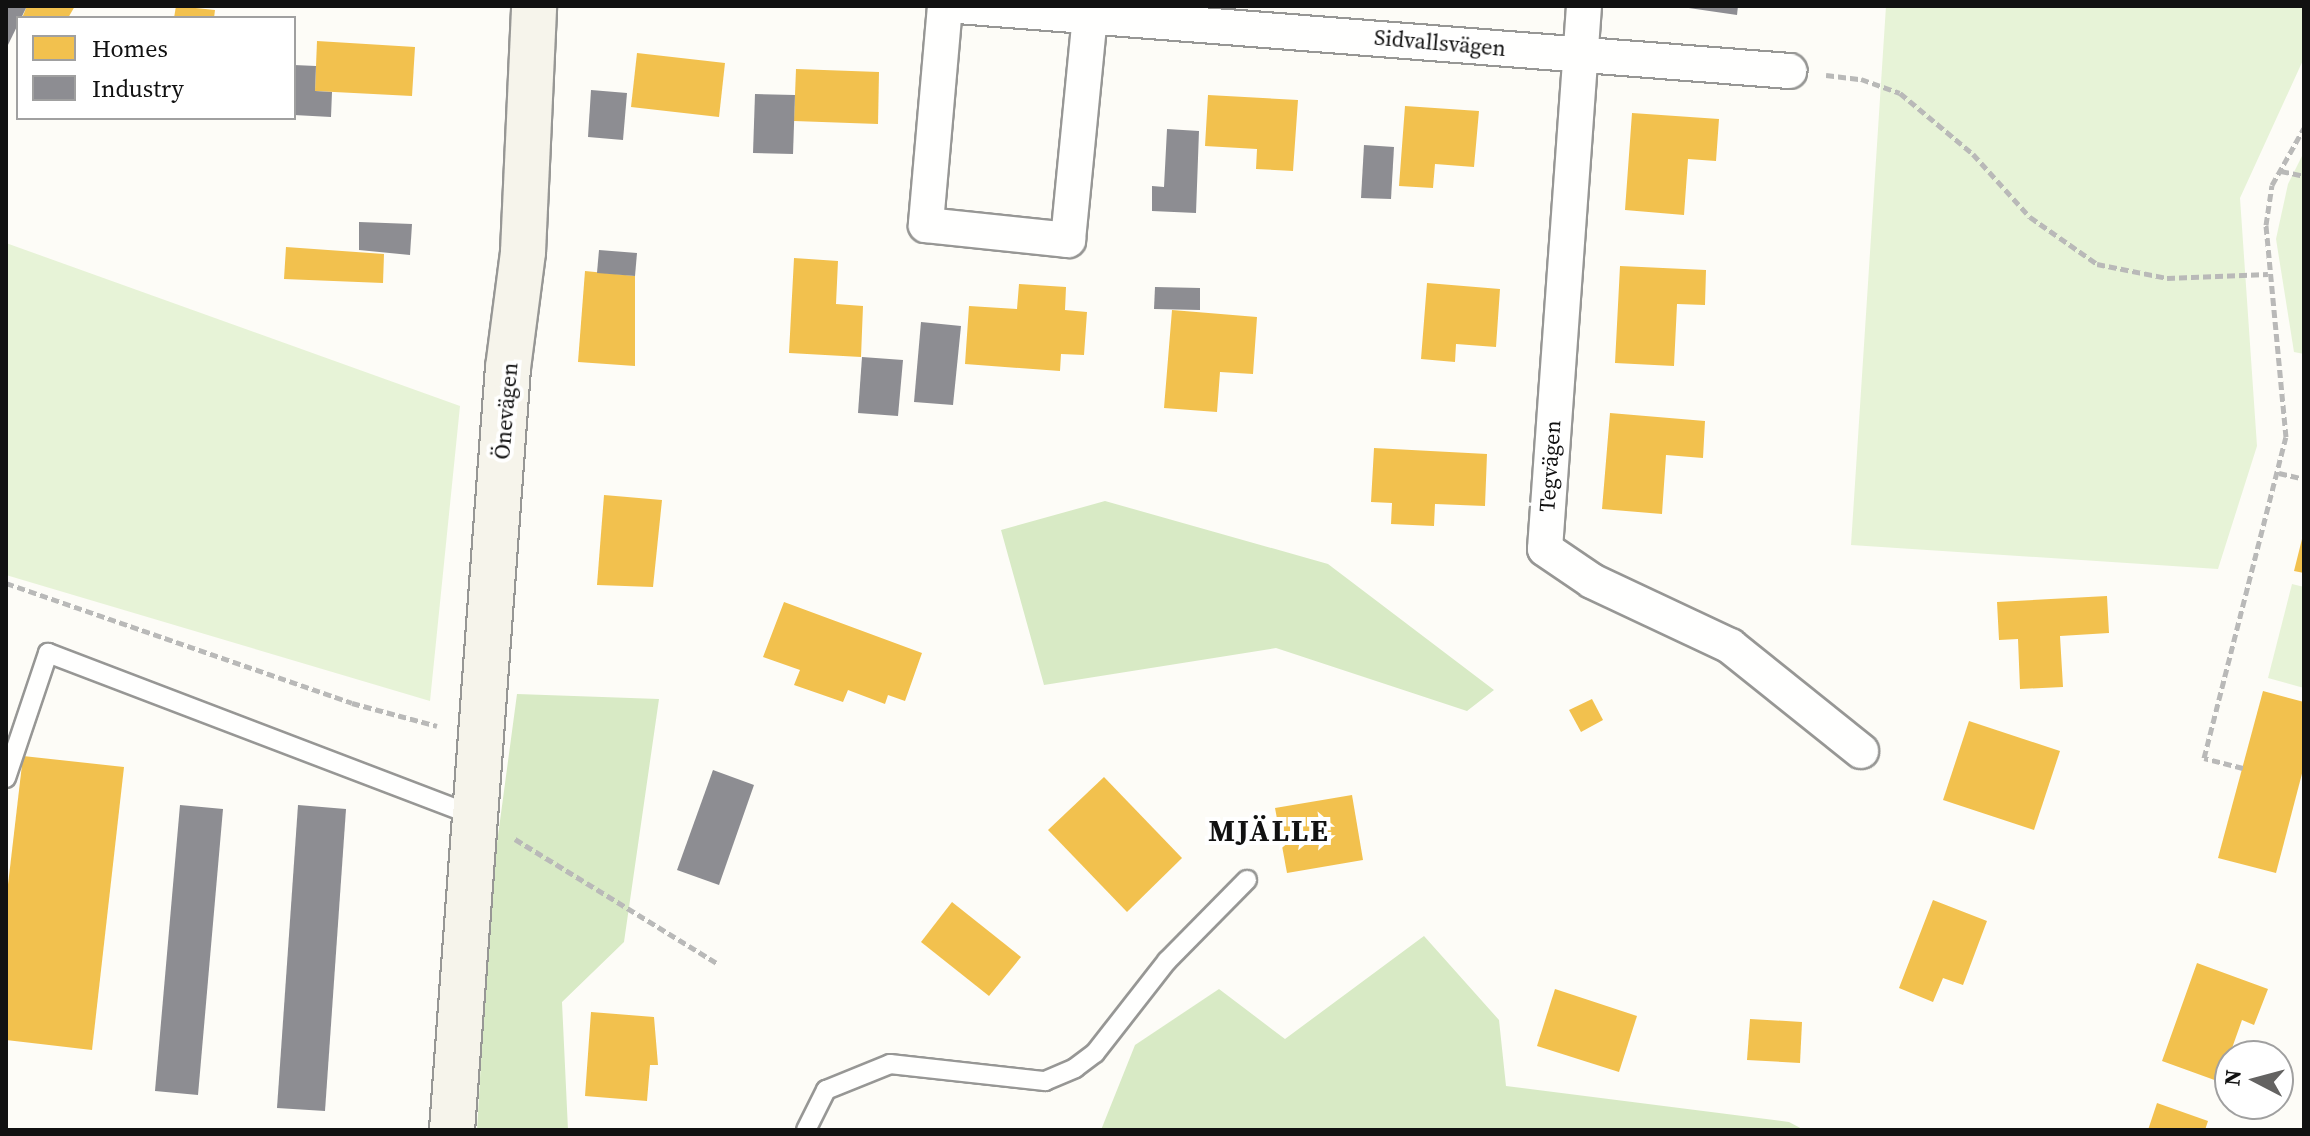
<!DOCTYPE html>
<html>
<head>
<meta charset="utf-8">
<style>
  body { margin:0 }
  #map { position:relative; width:2310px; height:1136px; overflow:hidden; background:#fdfcf7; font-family:"Source Serif 4",serif }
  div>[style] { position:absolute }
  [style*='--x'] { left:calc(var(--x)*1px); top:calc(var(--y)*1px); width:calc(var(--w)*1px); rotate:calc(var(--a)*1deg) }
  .green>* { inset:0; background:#e7f3d7 }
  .forest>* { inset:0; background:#d8eac5 }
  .homes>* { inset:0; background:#f2c14e }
  .industry>* { inset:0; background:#8d8d92 }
  .path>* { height:5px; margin-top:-2.5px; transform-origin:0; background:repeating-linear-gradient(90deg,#b9b9b8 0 8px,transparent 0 12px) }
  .roads { filter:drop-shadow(2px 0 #979795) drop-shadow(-2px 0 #979795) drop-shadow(0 2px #979795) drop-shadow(0 -2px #979795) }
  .lane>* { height:18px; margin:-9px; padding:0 9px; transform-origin:9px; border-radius:9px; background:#fffffe }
  .street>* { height:34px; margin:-17px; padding:0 17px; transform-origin:17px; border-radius:17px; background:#fffffe }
  .secondary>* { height:44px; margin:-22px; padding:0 22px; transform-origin:22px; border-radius:22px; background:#f6f4eb }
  span { translate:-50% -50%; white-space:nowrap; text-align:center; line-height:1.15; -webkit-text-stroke:8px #fff; paint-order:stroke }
  .street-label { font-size:22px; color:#111 }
  .district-label { font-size:30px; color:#111; font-weight:700; letter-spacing:2px }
  .frame { position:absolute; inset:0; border:8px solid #111; pointer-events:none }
  .legend { position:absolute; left:16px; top:16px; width:280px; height:104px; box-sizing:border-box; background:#fff; border:2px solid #a0a0a0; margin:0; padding:10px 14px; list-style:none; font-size:24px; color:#111 }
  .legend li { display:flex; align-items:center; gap:16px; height:40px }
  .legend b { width:40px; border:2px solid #a0a0a0 }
  .north { position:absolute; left:2214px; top:1040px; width:80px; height:80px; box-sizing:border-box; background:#fff; border:2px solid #a0a0a0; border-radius:50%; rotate:276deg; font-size:22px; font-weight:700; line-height:32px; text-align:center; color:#111 }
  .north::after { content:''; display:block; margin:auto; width:28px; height:36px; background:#646362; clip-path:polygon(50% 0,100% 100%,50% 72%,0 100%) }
</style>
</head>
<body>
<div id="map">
  <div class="green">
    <i style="clip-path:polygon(1886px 6px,2304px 6px,2304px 58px,2240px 198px,2257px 446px,2218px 569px,1851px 545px)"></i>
    <i style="clip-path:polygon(2304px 152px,2304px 354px,2294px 352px,2276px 239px,2288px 184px)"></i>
    <i style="clip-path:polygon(6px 243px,460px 406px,430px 701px,6px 575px)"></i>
    <i style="clip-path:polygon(2292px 584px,2304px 587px,2304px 688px,2268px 678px)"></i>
  </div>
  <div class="forest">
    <i style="clip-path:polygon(1105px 501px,1328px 564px,1494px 690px,1467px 711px,1276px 648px,1044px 685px,1001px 530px)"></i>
    <i style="clip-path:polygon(517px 694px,659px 699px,624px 942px,562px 1002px,568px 1130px,477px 1130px,491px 888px)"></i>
    <i style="clip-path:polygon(1424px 936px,1499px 1020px,1506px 1086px,1789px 1122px,1804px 1130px,1101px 1130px,1135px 1045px,1219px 989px,1285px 1039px)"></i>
  </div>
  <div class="homes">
    <i style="clip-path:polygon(27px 6px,75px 6px,68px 18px,22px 18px)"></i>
    <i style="clip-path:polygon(176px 6px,215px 10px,214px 18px,174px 18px)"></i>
    <i style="clip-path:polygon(317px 41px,415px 47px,412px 96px,315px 91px)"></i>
    <i style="clip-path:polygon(637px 53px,725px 63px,719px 117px,631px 107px)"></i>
    <i style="clip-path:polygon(796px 69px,879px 72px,878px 124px,794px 121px)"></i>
    <i style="clip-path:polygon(1208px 95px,1298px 100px,1293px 171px,1256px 169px,1257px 149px,1205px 146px)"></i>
    <i style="clip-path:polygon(1405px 106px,1479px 111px,1474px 167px,1435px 164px,1433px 188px,1399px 186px)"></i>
    <i style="clip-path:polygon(1632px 113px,1719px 119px,1716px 161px,1688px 159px,1684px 215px,1625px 210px)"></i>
    <i style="clip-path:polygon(286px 247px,384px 254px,383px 283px,284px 279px)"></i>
    <i style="clip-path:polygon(794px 258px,838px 261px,836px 304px,863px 306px,861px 357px,789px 353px)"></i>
    <i style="clip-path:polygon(1620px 266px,1706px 270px,1705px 305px,1677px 304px,1674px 366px,1615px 363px)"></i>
    <i style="clip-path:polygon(585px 271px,635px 276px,635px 366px,578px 362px)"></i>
    <i style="clip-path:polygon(1427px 283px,1500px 289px,1496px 347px,1456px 344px,1455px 362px,1421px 359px)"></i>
    <i style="clip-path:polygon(1019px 284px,1066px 287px,1065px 310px,1087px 312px,1084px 355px,1061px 354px,1060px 371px,965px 364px,969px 306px,1017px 309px)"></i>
    <i style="clip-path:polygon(1172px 310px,1257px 317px,1253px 374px,1220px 372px,1217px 412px,1164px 408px)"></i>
    <i style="clip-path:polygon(1610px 413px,1705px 421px,1703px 458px,1666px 455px,1662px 514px,1602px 509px)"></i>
    <i style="clip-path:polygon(1374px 448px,1487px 454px,1485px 506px,1435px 504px,1434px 526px,1391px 524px,1392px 503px,1371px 502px)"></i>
    <i style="clip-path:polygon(604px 495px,662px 500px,653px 587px,597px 585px)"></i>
    <i style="clip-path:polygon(2303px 535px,2304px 535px,2304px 573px,2294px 571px)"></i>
    <i style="clip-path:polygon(2107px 596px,2109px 633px,2060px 636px,2063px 687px,2020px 689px,2018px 639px,1999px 640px,1997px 602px)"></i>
    <i style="clip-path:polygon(784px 602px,922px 653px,905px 701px,888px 695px,885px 704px,848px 690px,843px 702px,794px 685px,800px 670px,763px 657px)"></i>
    <i style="clip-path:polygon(2263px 691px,2304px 702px,2304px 766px,2276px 873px,2218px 858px)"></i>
    <i style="clip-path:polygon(1592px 699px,1603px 720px,1581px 732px,1569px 710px)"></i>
    <i style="clip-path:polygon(1969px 721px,2060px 751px,2034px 830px,1943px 800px)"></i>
    <i style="clip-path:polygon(23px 756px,124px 767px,92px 1050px,6px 1040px,6px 902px)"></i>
    <i style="clip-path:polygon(1104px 777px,1182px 858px,1127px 912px,1048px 830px)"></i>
    <i style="clip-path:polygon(1352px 795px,1363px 860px,1287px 873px,1275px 808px)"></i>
    <i style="clip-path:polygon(1933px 900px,1987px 921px,1963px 985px,1943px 978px,1933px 1002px,1899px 988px)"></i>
    <i style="clip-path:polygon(952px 902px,1021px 957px,989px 996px,921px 942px)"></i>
    <i style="clip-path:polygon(2197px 963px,2268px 989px,2254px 1025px,2242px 1020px,2220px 1082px,2162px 1061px)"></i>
    <i style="clip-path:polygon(1555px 989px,1637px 1016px,1619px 1072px,1537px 1046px)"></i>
    <i style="clip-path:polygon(591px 1012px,654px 1017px,658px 1065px,650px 1065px,647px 1101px,585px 1096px)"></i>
    <i style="clip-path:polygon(1750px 1019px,1802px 1022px,1800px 1063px,1747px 1060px)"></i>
    <i style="clip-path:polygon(2157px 1103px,2208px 1121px,2205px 1130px,2148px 1130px)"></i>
  </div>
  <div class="industry">
    <i style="clip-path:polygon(6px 6px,27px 6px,6px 49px)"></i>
    <i style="clip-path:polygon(1675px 6px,1738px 6px,1737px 15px)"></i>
    <i style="clip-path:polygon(294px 65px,316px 66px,315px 91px,332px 92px,331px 117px,294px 115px)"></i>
    <i style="clip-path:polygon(591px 90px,627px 93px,623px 140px,588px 137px)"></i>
    <i style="clip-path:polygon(755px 94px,795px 95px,793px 154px,753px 153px)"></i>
    <i style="clip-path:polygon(1167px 129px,1199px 131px,1196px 213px,1152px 211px,1152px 186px,1164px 187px)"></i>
    <i style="clip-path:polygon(1364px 145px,1394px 147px,1391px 199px,1361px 198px)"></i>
    <i style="clip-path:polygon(359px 222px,412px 224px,410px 255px,359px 250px)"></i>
    <i style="clip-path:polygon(599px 250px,637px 253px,635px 276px,597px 273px)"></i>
    <i style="clip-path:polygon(1155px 287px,1200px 288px,1200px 310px,1154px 309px)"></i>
    <i style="clip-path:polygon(921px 322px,961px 326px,953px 405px,914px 402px)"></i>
    <i style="clip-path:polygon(862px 357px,903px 360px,898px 416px,858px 413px)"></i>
    <i style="clip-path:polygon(713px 770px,754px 785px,719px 885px,677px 870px)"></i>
    <i style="clip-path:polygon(180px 805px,223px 809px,198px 1095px,155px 1091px)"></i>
    <i style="clip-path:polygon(298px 805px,346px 809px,325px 1111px,277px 1108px)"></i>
  </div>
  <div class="path">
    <i style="--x:1826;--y:75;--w:35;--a:7"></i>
    <i style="--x:1861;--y:79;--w:41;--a:19.7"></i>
    <i style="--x:1900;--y:93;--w:95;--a:39.9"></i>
    <i style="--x:1973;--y:154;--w:85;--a:47.9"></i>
    <i style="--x:2030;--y:217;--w:82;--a:35"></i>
    <i style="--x:2097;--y:264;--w:71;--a:11.3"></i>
    <i style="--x:2167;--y:278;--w:101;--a:-2.3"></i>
    <i style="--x:2281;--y:171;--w:24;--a:12"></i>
    <i style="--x:2279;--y:473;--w:26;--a:13"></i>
    <i style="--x:6;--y:583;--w:366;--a:19.1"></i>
    <i style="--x:352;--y:703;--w:88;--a:15.1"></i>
    <i style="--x:2243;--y:768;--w:40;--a:-165.6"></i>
    <i style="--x:2204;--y:758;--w:331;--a:-75.7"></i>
    <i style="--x:2286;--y:437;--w:213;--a:-95.4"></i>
    <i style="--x:2266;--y:225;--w:40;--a:-81.5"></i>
    <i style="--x:2272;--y:185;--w:65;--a:-60.7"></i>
    <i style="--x:515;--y:839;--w:238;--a:31.6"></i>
  </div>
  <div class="roads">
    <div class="lane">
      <i style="--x:6;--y:778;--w:132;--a:-71.4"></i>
      <i style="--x:48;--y:653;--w:456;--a:20.9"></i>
      <i style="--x:806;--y:1130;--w:45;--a:-63.4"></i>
      <i style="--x:826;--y:1090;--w:69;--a:-22.1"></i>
      <i style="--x:890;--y:1064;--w:156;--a:6.3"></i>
      <i style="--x:1045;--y:1081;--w:33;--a:-23"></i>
      <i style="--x:1075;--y:1068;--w:25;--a:-37"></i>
      <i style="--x:1095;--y:1053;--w:117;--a:-52"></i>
      <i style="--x:1167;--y:961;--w:114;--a:-45.4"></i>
    </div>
    <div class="street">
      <i style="--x:945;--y:6;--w:220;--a:95"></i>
      <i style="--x:926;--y:225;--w:143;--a:6"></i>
      <i style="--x:1068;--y:240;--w:225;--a:-84.4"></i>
      <i style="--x:958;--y:6;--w:834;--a:4.47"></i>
      <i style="--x:1584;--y:6;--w:544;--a:94.11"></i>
      <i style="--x:1545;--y:549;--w:57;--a:34.2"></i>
      <i style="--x:1592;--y:581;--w:153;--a:25.2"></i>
      <i style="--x:1730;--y:646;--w:168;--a:38.7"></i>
    </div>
    <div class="secondary">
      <i style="--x:452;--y:1130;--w:764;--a:-85.8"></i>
      <i style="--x:508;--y:368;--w:117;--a:-82.6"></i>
      <i style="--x:523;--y:252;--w:246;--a:-87.4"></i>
    </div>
  </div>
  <div class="street-label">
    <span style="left:1440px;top:43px;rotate:5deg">Sidvallsvägen</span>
    <span style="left:506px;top:411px;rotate:-85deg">Önevägen</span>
    <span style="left:1550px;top:466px;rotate:-86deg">Tegvägen</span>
  </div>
  <div class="district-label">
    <span style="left:1269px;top:831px">MJÄLLE</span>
  </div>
  <div class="frame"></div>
  <ul class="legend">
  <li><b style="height:22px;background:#f2c14e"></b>Homes</li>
  <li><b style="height:22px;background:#8d8d92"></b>Industry</li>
  </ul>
  <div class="north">N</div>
</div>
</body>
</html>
